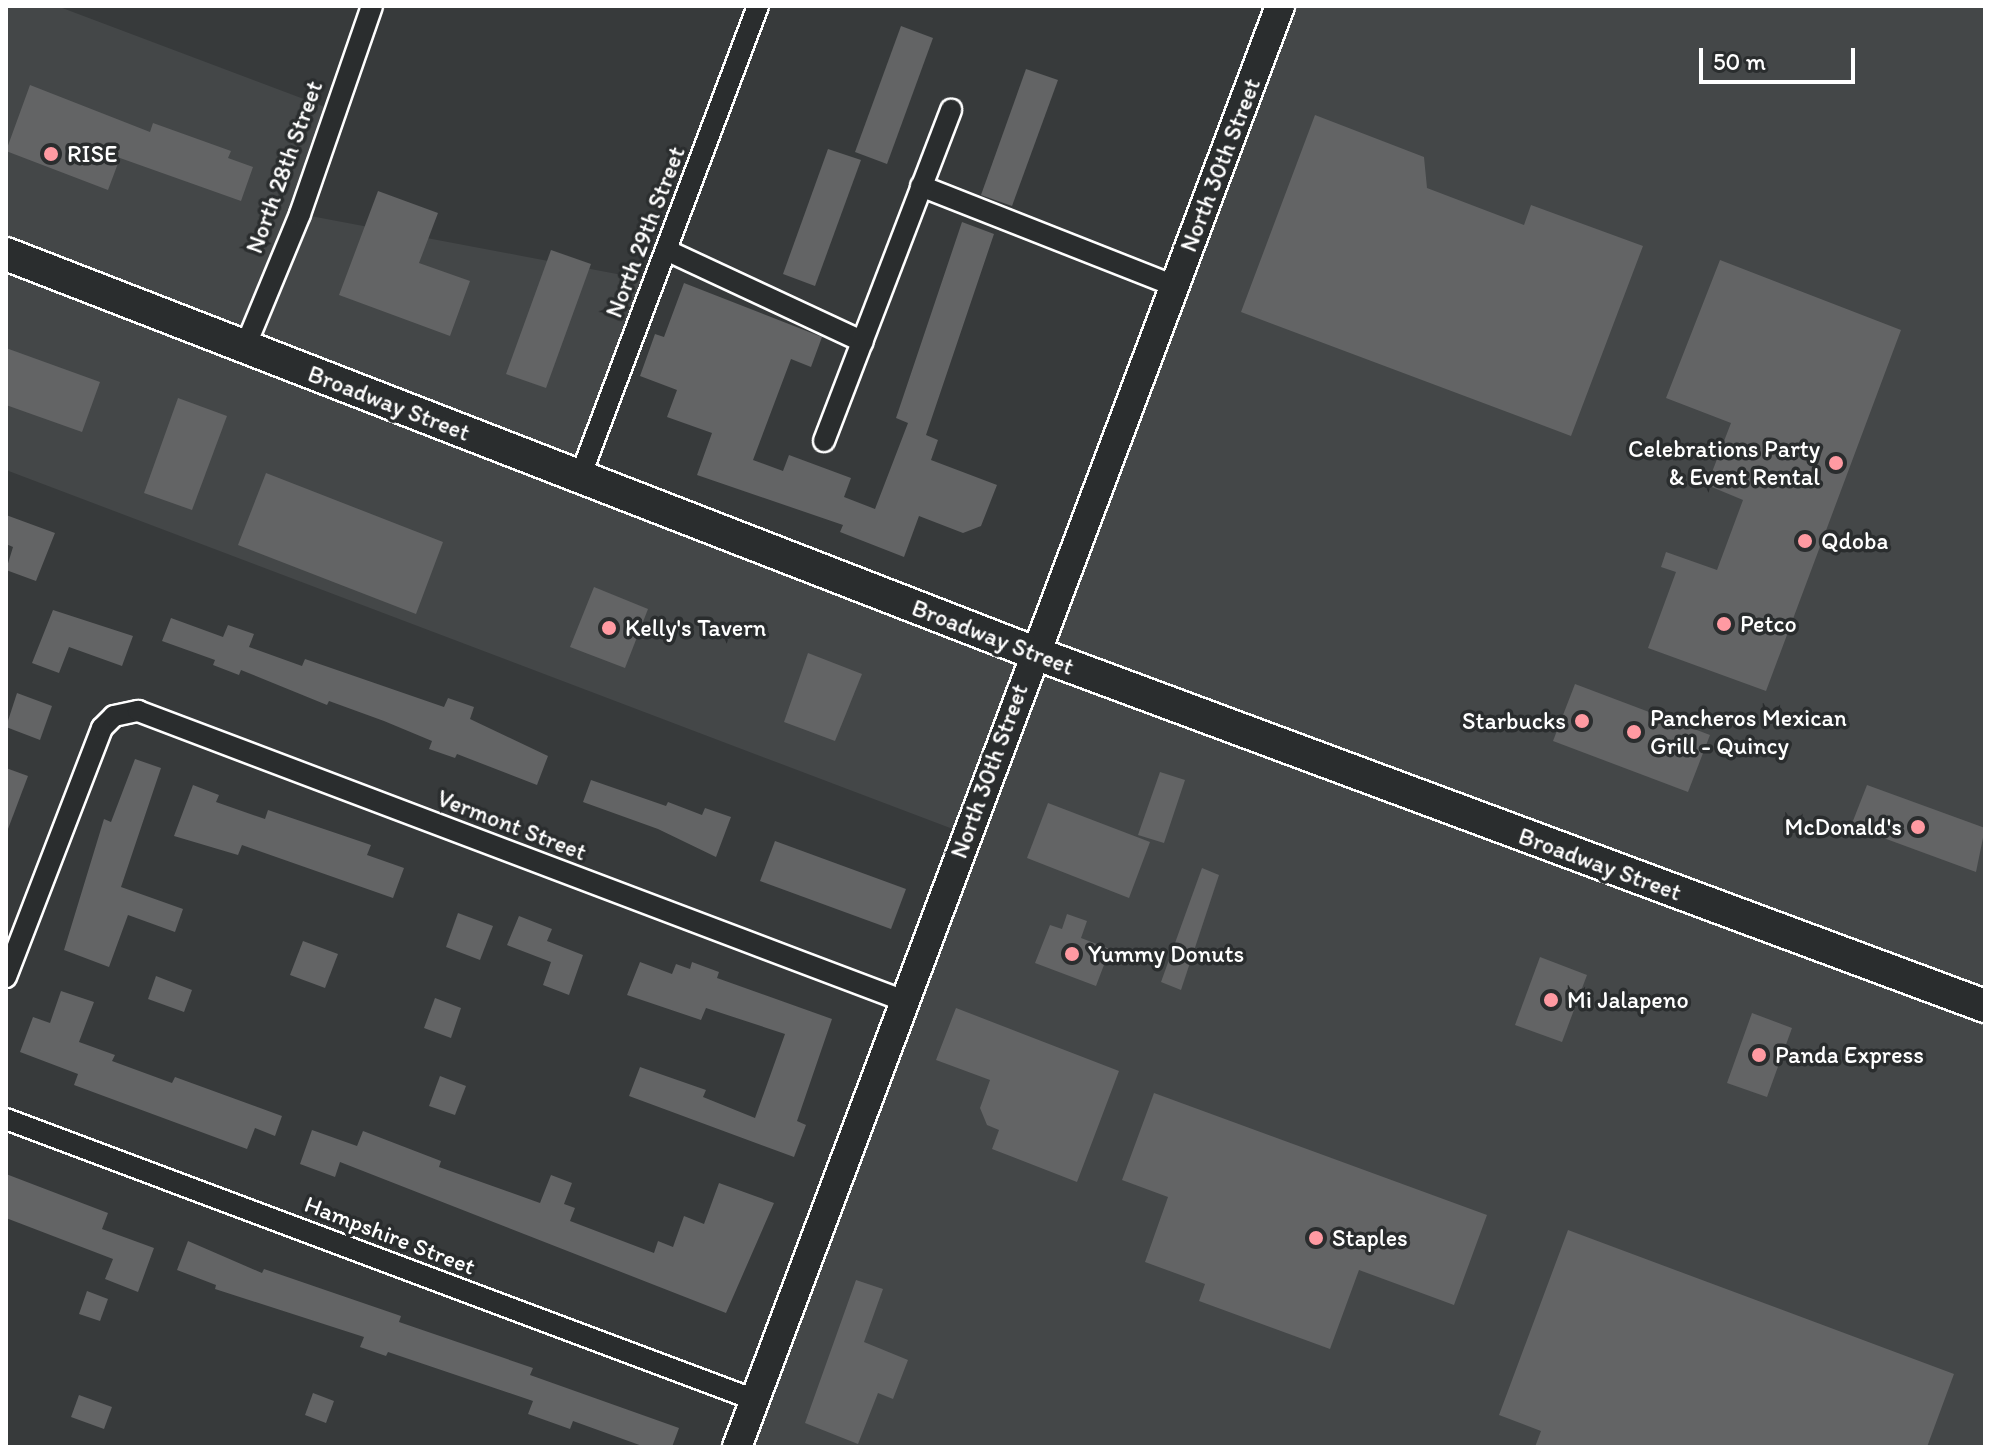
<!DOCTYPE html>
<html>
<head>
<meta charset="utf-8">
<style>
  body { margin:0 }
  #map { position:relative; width:1991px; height:1453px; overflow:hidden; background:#373a3b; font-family:Itim,sans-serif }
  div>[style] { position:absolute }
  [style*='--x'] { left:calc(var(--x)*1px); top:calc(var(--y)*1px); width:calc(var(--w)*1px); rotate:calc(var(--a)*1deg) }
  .built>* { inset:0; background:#444748 }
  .building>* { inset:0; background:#636465 }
  .roads { filter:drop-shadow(2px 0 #fff) drop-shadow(-2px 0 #fff) drop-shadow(0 2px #fff) drop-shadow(0 -2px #fff) }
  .street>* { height:20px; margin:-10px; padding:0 10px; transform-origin:10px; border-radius:10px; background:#2a2d2e }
  .secondary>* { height:28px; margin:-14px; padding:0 14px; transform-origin:14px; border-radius:14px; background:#2a2d2e }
  .primary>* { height:32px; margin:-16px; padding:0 16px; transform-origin:16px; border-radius:16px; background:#2a2d2e }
  .dots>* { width:22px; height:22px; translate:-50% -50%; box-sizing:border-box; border:4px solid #2a2d2e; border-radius:50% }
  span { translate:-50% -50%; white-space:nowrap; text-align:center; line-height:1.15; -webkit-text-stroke:7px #2a2d2e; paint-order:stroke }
  .poi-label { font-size:24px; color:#fff }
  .left { translate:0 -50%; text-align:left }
  .right { translate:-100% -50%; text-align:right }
  .street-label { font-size:24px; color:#fff }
  .frame { position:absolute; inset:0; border:8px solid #fff; pointer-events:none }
  .scale { position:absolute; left:1699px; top:48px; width:156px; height:36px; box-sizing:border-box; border:4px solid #fff; border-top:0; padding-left:10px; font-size:24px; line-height:28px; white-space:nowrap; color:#fff; -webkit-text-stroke:6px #2a2d2e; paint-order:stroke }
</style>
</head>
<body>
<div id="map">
  <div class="built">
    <i style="clip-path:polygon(6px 6px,57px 6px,333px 110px,300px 214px,654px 281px,580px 477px,1032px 652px,1280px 6px,1985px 6px,1985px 1447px,737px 1447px,966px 834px,6px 470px)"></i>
  </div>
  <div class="building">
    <i style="clip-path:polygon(901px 26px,933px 38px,887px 164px,855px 152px)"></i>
    <i style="clip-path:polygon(1026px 69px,1058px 80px,1012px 206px,981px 195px)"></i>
    <i style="clip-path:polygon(30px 85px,150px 132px,153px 123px,231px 151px,228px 158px,253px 167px,241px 201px,120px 158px,108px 190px,6px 151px)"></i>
    <i style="clip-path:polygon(1315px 115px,1424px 157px,1427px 188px,1524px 225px,1531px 205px,1643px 246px,1571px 436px,1241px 312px)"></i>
    <i style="clip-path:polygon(828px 149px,861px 160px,815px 286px,783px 274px)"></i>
    <i style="clip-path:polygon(378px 191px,438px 213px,419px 263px,470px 281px,450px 336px,339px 295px)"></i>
    <i style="clip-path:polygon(962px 222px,994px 234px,926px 435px,938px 440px,931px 460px,997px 485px,981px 526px,963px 533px,919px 516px,904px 557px,840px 532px,843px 525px,697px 475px,712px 433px,667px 417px,677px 390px,640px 376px,655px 334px,664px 337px,684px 283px,822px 337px,811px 367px,791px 359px,753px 460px,783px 471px,789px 455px,851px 478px,844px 497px,875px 509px,908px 423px,896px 418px)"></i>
    <i style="clip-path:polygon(551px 250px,591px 264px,546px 388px,506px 374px)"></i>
    <i style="clip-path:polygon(1720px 260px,1901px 330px,1766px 691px,1648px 648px,1676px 572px,1661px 567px,1666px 552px,1717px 570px,1743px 500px,1707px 485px,1731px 423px,1666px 398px)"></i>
    <i style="clip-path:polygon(6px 348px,100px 382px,82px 432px,6px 405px)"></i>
    <i style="clip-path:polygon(178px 398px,227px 416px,192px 510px,144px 493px)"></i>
    <i style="clip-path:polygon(266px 473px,443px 542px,416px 614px,238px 545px)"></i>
    <i style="clip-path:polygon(6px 515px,55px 533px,36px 581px,6px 570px,13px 547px,6px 544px)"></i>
    <i style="clip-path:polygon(594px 587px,648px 609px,625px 668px,570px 647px)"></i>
    <i style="clip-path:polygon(53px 610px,133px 636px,122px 666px,69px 647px,59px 673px,32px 663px)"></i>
    <i style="clip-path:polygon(171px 618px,223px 637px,228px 625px,254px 634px,249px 647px,302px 666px,305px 659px,444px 707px,448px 698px,474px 707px,470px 719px,548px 756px,537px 785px,457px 754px,455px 758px,429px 749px,432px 741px,384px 721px,329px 701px,327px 705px,241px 670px,239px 675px,213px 665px,215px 660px,162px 641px)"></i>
    <i style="clip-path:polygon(808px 653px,862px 674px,835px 741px,784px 722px)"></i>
    <i style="clip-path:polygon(1575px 684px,1710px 735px,1688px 792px,1553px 741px)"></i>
    <i style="clip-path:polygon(17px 693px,52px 706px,40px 740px,6px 727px)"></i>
    <i style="clip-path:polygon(135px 759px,161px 768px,121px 887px,183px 909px,175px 932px,128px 915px,109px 967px,64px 950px,104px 819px,111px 822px)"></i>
    <i style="clip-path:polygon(6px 768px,28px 776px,8px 829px,6px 829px)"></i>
    <i style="clip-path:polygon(1160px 772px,1185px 780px,1164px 843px,1138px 835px)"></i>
    <i style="clip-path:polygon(591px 780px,666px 806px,668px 802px,702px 815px,705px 808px,731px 817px,716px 857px,658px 829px,583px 802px)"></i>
    <i style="clip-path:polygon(193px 785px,219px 795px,216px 802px,265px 819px,268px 810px,371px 845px,367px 855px,404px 868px,393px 898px,242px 845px,238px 855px,174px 836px)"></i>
    <i style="clip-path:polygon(1867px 785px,1985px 828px,1976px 872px,1851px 826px)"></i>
    <i style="clip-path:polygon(1048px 803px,1150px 842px,1129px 898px,1027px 858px)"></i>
    <i style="clip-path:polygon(775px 841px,906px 889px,891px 929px,760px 881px)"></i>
    <i style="clip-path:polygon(1202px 868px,1219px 875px,1181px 990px,1161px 982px)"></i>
    <i style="clip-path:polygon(458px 913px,493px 926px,480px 960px,446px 947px)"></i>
    <i style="clip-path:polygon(1067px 914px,1087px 921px,1081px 938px,1110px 949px,1096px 986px,1035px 963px,1050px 925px,1062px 929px)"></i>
    <i style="clip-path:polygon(519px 916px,552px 929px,547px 941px,583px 955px,569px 995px,543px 985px,551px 962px,507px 945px)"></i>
    <i style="clip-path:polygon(303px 941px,338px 954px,325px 988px,290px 975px)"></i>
    <i style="clip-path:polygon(1540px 957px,1587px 975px,1562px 1042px,1515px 1025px)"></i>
    <i style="clip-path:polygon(640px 962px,672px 974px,676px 964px,690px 969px,692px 962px,719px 972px,717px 978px,832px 1019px,797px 1121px,806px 1125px,794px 1157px,629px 1096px,640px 1067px,706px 1090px,703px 1097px,755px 1118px,785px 1034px,706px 1008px,701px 1020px,627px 995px)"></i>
    <i style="clip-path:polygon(156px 976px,192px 990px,184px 1012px,148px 999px)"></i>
    <i style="clip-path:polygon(61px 991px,94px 1002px,79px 1042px,115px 1055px,112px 1061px,172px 1083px,175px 1077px,282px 1116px,275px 1136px,255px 1128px,247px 1149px,74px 1085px,78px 1074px,20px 1052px,33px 1017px,50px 1023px)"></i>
    <i style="clip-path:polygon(435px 998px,461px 1008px,451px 1038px,424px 1028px)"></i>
    <i style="clip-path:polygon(956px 1008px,1119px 1071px,1077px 1182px,992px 1149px,999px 1130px,987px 1125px,980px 1108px,990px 1080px,936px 1060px)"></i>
    <i style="clip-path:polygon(1752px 1013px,1792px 1028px,1767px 1097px,1727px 1083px)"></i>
    <i style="clip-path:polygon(440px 1076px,466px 1086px,455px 1115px,429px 1106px)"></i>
    <i style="clip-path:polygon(1154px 1093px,1487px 1215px,1454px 1305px,1359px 1270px,1330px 1349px,1199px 1301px,1205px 1284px,1145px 1262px,1168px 1197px,1122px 1180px)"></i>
    <i style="clip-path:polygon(312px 1130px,357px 1146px,363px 1131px,441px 1161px,439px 1167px,540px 1203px,551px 1175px,572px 1183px,564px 1204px,575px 1208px,570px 1221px,654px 1253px,658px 1241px,673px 1247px,684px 1216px,704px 1224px,719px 1183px,774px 1203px,726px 1313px,340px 1162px,335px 1177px,300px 1164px)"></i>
    <i style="clip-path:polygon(6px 1174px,108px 1213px,102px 1229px,154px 1248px,138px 1292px,105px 1279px,113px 1259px,6px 1218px)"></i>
    <i style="clip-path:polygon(1568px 1230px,1954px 1374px,1927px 1447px,1535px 1447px,1541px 1431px,1499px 1415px)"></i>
    <i style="clip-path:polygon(188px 1241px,262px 1273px,264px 1269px,401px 1316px,399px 1322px,533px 1368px,530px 1375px,679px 1428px,672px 1447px,645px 1447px,573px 1421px,570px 1429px,528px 1414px,533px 1401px,388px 1352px,386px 1356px,360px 1347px,364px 1337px,215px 1289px,216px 1285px,177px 1270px)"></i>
    <i style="clip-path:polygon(856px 1280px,883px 1289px,864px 1342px,908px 1360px,893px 1399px,878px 1393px,858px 1444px,805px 1423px)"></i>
    <i style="clip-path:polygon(87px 1291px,108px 1299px,100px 1321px,79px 1314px)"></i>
    <i style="clip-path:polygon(313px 1393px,334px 1401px,326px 1423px,305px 1415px)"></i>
    <i style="clip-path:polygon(79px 1395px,112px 1407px,104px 1429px,71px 1417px)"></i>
  </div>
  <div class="roads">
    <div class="street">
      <i style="--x:921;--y:186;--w:273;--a:21.5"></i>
      <i style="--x:666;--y:250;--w:217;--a:25"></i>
      <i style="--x:245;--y:347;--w:144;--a:-67.5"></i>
      <i style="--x:300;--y:214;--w:220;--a:-70.9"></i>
      <i style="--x:824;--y:441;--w:355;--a:-69"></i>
      <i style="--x:580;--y:477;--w:504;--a:-69.3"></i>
      <i style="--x:6;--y:977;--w:267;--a:-68.9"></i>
      <i style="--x:102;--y:728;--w:17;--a:-45"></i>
      <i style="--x:114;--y:716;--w:25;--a:-12"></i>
      <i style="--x:138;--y:711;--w:822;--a:20.73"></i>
      <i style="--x:6;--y:1119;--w:800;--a:20.56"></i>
    </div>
    <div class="secondary">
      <i style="--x:737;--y:1447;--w:1540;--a:-69.35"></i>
    </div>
    <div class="primary">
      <i style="--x:6;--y:254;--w:1100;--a:21.2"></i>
      <i style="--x:1032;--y:652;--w:1017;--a:20.38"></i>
    </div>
  </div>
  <div class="dots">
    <i style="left:51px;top:154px;background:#ff9aa2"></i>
    <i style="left:1836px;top:463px;background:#ff9aa2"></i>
    <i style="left:1805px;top:541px;background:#ff9aa2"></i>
    <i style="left:1724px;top:624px;background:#ff9aa2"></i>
    <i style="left:609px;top:628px;background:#ff9aa2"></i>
    <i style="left:1582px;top:721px;background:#ff9aa2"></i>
    <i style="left:1634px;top:732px;background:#ff9aa2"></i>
    <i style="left:1918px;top:827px;background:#ff9aa2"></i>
    <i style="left:1072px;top:954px;background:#ff9aa2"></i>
    <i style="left:1551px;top:1000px;background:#ff9aa2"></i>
    <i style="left:1759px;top:1055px;background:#ff9aa2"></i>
    <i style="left:1316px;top:1238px;background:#ff9aa2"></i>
  </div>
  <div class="poi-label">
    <span class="left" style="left:67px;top:154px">RISE</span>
    <span class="right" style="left:1820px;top:463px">Celebrations Party<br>&amp; Event Rental</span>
    <span class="left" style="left:1821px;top:541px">Qdoba</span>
    <span class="left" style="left:1740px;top:624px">Petco</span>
    <span class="left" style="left:625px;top:628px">Kelly's Tavern</span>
    <span class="left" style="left:1650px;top:732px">Pancheros Mexican<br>Grill - Quincy</span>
    <span class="right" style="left:1566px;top:721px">Starbucks</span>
    <span class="right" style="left:1902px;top:827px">McDonald's</span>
    <span class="left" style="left:1088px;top:954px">Yummy Donuts</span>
    <span class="left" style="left:1567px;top:1000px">Mi Jalapeno</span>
    <span class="left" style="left:1775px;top:1055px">Panda Express</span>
    <span class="left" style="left:1332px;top:1238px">Staples</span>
  </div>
  <div class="street-label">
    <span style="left:1220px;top:165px;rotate:-69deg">North 30th Street</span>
    <span style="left:284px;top:167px;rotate:-70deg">North 28th Street</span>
    <span style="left:645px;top:232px;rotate:-69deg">North 29th Street</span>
    <span style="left:389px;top:403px;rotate:21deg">Broadway Street</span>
    <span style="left:993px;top:637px;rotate:21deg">Broadway Street</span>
    <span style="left:989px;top:771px;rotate:-70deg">North 30th Street</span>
    <span style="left:512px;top:825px;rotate:21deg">Vermont Street</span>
    <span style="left:1600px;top:864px;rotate:20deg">Broadway Street</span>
    <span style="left:390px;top:1235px;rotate:21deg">Hampshire Street</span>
  </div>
  <div class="frame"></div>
  <div class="scale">50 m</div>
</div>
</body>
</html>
